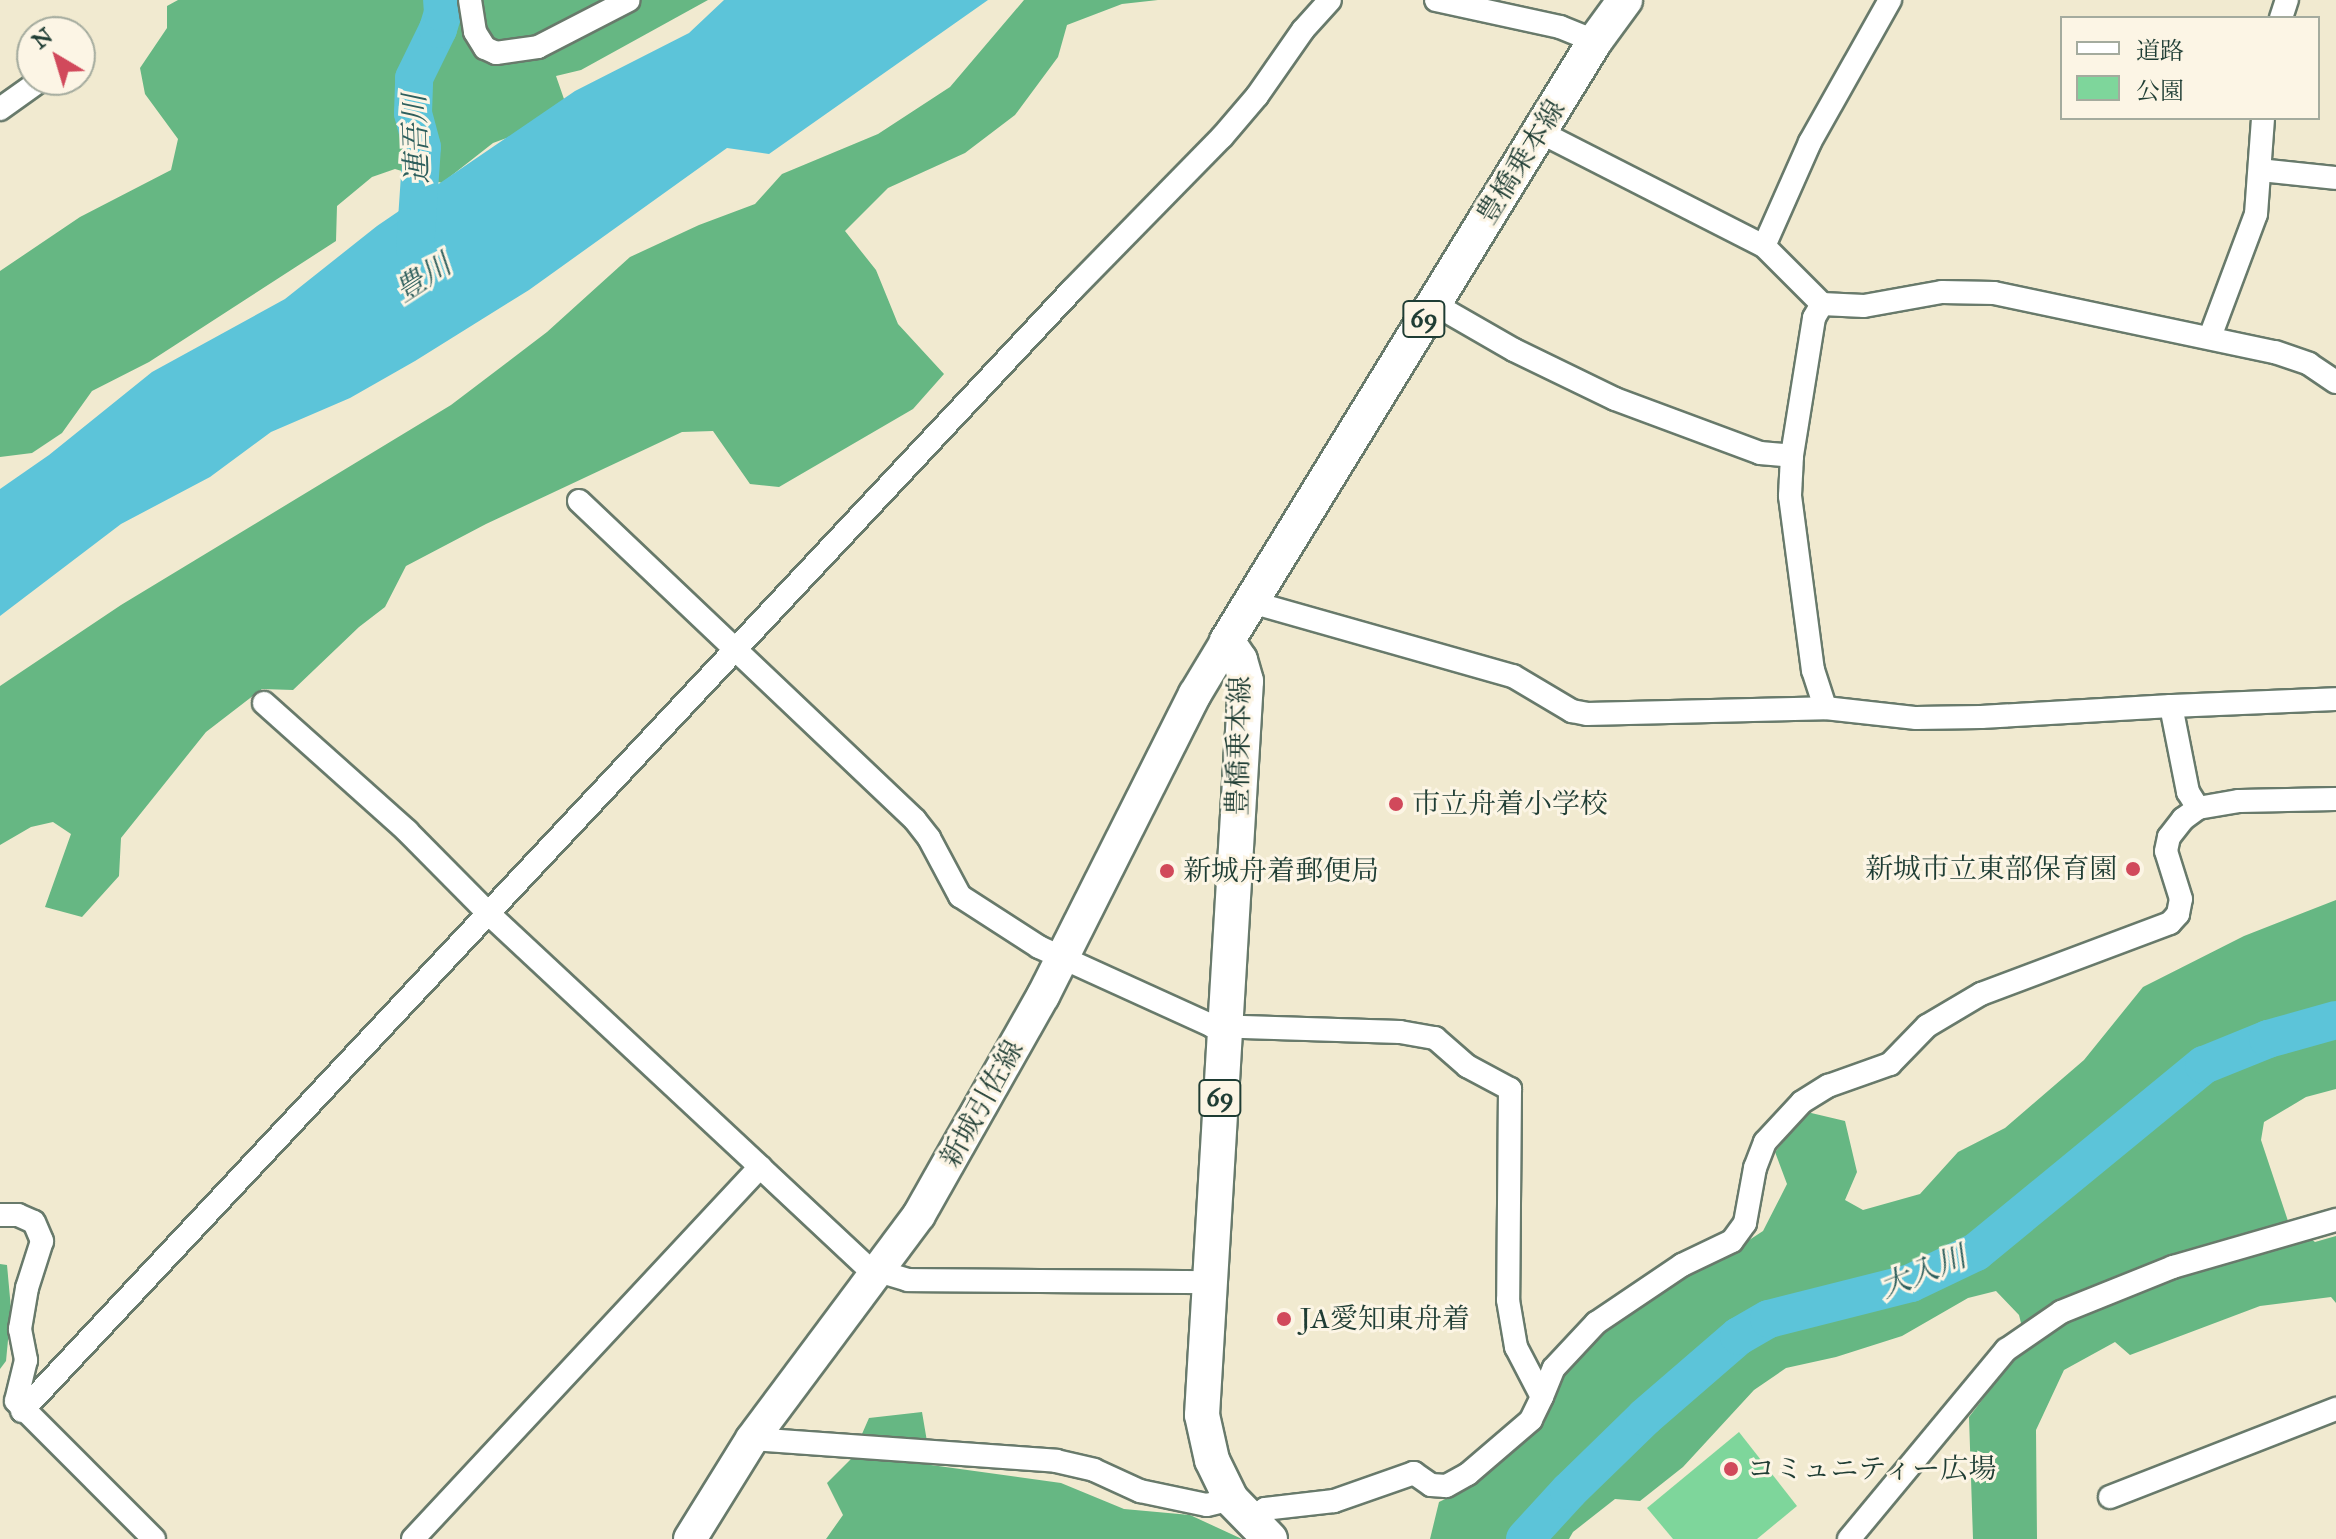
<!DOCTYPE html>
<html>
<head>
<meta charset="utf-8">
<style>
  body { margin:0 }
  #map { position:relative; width:2336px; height:1539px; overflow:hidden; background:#f1ead0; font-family:"IM FELL Great Primer","Noto Serif JP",serif }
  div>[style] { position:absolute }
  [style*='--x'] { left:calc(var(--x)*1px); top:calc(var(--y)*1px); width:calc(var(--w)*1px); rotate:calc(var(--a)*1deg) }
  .green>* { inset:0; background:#7ed69b }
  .forest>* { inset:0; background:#66b783 }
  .water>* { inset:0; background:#5cc4d9 }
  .river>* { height:38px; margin:-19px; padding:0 19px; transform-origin:19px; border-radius:19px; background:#5cc4d9 }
  .roads { filter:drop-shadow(2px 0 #687a6b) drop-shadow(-2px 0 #687a6b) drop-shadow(0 2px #687a6b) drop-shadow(0 -2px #687a6b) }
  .minor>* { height:22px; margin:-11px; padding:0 11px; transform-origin:11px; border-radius:11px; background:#fff }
  .secondary>* { height:32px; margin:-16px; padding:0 16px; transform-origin:16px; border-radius:16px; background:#fff }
  .primary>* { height:34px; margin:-17px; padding:0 17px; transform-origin:17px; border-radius:17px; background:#fff }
  .dots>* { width:22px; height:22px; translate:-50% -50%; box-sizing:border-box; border:4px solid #fcf5e5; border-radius:50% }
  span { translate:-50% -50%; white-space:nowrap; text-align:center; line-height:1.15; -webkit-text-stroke:6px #fcf5e5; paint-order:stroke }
  .shield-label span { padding:2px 6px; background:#fcf5e5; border:2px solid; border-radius:6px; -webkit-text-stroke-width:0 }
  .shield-label { font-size:26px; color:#1f3d34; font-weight:700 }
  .street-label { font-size:28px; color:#1f3d34 }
  .poi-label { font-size:28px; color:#1f3d34 }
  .left { translate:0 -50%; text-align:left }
  .right { translate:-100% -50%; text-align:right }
  .water-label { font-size:30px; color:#2e5f5d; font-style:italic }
  .legend { position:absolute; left:2060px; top:16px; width:260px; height:104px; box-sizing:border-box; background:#fcf5e5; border:2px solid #a4ab9e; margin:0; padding:10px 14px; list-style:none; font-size:24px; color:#1f3d34 }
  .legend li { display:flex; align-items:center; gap:16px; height:40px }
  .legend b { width:40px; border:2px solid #a4ab9e }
  .north { position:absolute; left:16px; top:16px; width:80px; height:80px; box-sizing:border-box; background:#fcf5e5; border:2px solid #a4ab9e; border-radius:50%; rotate:322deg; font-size:22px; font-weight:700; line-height:32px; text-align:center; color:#1f3d34 }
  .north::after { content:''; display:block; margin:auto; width:28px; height:36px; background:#d1495b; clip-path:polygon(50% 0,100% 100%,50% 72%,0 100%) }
</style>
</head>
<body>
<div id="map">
  <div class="green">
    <i style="clip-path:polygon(1739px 1432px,1797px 1506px,1757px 1539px,1673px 1539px,1647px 1508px)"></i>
  </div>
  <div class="forest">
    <i style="clip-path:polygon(178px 0,708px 0,581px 70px,556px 76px,564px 99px,548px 123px,493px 143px,442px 183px,395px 169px,372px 177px,337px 206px,336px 241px,149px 362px,92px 391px,62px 433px,32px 453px,0 457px,0 271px,80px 217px,171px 170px,178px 139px,145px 94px,140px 68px,167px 28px,167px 6px)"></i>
    <i style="clip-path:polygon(1024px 0,1158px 0,1122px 4px,1067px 25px,1058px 57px,1015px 115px,965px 153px,888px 188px,845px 231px,876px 270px,898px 324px,944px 374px,913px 409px,779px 487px,750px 484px,713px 431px,682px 432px,486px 524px,406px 566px,385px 607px,359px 627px,293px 690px,262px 689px,206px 732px,121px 838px,119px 876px,82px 917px,45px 907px,71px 834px,53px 822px,31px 827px,0 845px,0 686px,121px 605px,451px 405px,547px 332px,630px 257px,699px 225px,755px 204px,782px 174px,878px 134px,950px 87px)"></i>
    <i style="clip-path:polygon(2336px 900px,2336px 1089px,2306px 1097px,2264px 1122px,2261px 1140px,2288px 1221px,2315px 1242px,2336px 1236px,2336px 1303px,2331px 1297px,2260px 1306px,2130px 1355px,2115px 1342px,2064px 1370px,2036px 1430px,2037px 1539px,1973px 1539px,1969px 1417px,2026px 1343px,2019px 1315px,1996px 1291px,1968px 1298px,1902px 1336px,1836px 1357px,1786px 1368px,1754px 1390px,1683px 1467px,1640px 1501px,1615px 1499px,1573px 1532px,1569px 1539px,1430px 1539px,1439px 1502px,1472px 1486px,1523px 1434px,1541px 1390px,1592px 1336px,1680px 1270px,1734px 1250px,1763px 1231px,1787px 1184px,1775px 1152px,1807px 1112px,1845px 1121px,1857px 1172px,1845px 1200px,1863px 1210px,1920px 1194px,1958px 1152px,2005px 1128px,2084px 1060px,2143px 987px,2244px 936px)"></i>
    <i style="clip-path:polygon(0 1264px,7px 1265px,11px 1309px,6px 1361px,0 1369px)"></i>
    <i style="clip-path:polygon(922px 1412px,931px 1465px,1061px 1483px,1124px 1509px,1190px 1515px,1242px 1539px,826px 1539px,843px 1515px,827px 1483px,851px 1459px,869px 1418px)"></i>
  </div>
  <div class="water">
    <i style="clip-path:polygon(724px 0,988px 0,769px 154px,727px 148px,529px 290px,415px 361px,350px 398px,271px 432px,210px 477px,121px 524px,0 616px,0 489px,49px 455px,152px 372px,285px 299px,377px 226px,575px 91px,689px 33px)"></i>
  </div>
  <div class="river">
    <i style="--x:415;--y:249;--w:102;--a:-86.1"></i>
    <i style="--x:422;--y:147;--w:35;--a:-105"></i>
    <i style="--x:413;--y:113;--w:35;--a:-88"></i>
    <i style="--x:414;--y:78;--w:55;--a:-63.9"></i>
    <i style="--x:438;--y:29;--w:17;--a:-73"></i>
    <i style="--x:443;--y:13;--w:13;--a:-94"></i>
    <i style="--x:1525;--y:1539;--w:65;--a:-47.5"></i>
    <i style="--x:1569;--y:1491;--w:106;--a:-44.2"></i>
    <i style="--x:1645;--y:1417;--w:124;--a:-40.8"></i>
    <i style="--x:1739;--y:1336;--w:34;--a:-30"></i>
    <i style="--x:1769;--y:1319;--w:146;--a:-14.2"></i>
    <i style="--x:1911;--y:1283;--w:72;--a:-25.5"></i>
    <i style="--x:1976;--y:1252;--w:295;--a:-39.4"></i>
    <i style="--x:2204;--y:1065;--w:69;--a:-22.1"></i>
    <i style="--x:2268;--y:1039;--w:71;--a:-15.6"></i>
  </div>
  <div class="roads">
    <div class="minor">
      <i style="--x:470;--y:0;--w:32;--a:81"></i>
      <i style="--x:475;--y:32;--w:19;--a:58"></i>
      <i style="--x:485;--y:48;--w:12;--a:24"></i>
      <i style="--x:496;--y:53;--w:42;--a:-8.1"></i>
      <i style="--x:538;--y:47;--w:102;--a:-27.3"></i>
      <i style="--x:1436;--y:0;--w:127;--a:12.3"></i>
      <i style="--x:1560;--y:27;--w:38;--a:22"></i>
      <i style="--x:2281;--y:18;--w:19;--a:-72"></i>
      <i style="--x:0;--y:109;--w:47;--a:-35.4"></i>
      <i style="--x:1540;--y:132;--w:251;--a:27"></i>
      <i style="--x:1764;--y:246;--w:82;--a:45"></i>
      <i style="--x:1822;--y:304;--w:42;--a:2.7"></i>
      <i style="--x:1864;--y:306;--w:79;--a:-10.2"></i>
      <i style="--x:1942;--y:292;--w:52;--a:1.1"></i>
      <i style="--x:1994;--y:293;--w:287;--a:11.9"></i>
      <i style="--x:2275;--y:352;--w:36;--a:19"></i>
      <i style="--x:2309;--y:364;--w:32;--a:34"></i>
      <i style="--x:2260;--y:170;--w:76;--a:6"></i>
      <i style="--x:1764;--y:246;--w:114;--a:-66.1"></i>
      <i style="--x:1810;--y:142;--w:163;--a:-60.6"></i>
      <i style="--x:1434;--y:304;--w:92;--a:29.9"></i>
      <i style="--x:1514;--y:350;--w:112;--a:25.9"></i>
      <i style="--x:1615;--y:399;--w:155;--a:20.4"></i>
      <i style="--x:1760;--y:453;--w:32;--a:5"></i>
      <i style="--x:1822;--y:304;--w:16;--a:120"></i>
      <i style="--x:1814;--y:318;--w:140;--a:99.1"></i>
      <i style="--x:1792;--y:456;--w:40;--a:92.9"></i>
      <i style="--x:1790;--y:496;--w:176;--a:82.5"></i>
      <i style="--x:1813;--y:670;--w:40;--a:72"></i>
      <i style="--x:2210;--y:337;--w:131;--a:-69.5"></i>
      <i style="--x:2256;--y:214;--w:96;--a:-85.8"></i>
      <i style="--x:579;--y:501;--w:463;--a:43.5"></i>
      <i style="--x:915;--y:820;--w:23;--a:52"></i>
      <i style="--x:929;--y:838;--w:66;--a:61.9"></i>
      <i style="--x:960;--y:896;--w:94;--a:32.8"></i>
      <i style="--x:1039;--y:947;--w:190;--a:24.5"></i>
      <i style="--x:1212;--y:1026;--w:188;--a:1.8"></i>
      <i style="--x:1400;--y:1032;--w:36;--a:10"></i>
      <i style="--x:1435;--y:1038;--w:43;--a:41.2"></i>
      <i style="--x:1467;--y:1066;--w:49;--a:28.1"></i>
      <i style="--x:1510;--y:1089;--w:211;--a:90.5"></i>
      <i style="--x:1508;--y:1300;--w:48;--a:80.3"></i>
      <i style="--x:1516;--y:1347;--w:56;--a:62.5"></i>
      <i style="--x:1542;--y:1397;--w:25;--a:116"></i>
      <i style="--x:1531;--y:1420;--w:83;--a:139.4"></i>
      <i style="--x:1468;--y:1474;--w:25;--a:151"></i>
      <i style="--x:1446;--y:1486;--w:15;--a:-176"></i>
      <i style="--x:1431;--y:1485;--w:21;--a:-145"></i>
      <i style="--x:1414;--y:1473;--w:85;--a:160.7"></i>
      <i style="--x:1334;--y:1501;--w:69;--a:173.4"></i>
      <i style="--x:1265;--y:1509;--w:21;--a:141"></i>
      <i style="--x:1251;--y:602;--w:272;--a:15.8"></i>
      <i style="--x:1513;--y:676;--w:69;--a:30.7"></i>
      <i style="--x:1572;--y:711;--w:15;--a:11"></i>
      <i style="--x:1587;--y:714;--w:238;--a:-1.4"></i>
      <i style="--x:1825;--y:708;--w:92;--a:6.3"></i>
      <i style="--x:1916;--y:718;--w:65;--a:-0.9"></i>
      <i style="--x:1981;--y:717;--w:190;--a:-3.3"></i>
      <i style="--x:2171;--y:706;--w:88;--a:78.8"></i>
      <i style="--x:2188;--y:792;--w:19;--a:58"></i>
      <i style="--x:264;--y:703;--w:192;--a:41.8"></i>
      <i style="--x:407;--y:831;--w:117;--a:45.3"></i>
      <i style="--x:489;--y:914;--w:371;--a:43"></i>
      <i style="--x:2171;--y:706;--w:165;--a:-2.4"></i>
      <i style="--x:0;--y:1215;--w:18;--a:0"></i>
      <i style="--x:18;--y:1215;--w:17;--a:24"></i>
      <i style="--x:34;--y:1222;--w:21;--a:67"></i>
      <i style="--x:42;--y:1241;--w:49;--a:107.7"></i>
      <i style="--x:27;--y:1288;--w:42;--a:99.7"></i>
      <i style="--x:20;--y:1329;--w:32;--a:79"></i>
      <i style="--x:26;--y:1360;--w:42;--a:103.7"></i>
      <i style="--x:16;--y:1401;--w:195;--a:45"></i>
      <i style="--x:1542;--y:1397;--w:31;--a:-68"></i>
      <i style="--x:1554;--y:1368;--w:62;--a:-47"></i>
      <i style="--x:1596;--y:1323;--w:104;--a:-34"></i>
      <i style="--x:1682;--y:1265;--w:55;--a:-25.6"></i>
      <i style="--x:1732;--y:1241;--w:22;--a:-54"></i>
      <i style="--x:1745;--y:1223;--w:56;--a:-79.7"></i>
      <i style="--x:1755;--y:1168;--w:28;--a:-69"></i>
      <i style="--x:1765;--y:1142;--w:54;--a:-47.2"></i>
      <i style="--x:1802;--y:1102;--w:31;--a:-32"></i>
      <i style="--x:1828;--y:1086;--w:66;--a:-19.5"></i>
      <i style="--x:1890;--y:1064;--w:53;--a:-45.8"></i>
      <i style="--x:1927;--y:1026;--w:63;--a:-30.7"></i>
      <i style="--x:1981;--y:994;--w:202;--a:-20.6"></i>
      <i style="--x:2170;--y:923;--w:12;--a:-48"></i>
      <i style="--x:2178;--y:914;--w:15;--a:-79"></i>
      <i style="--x:2181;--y:899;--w:50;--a:-107.4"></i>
      <i style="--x:2166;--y:851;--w:14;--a:-78"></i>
      <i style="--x:2169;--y:837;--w:23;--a:-52"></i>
      <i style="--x:2183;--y:819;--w:19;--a:-36"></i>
      <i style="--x:2198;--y:808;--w:42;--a:-9.7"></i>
      <i style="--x:2239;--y:801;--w:97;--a:-1.2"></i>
      <i style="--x:22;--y:1411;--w:1536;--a:-46.87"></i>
      <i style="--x:1072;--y:290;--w:214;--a:-45.6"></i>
      <i style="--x:1222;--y:137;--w:54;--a:-49.5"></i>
      <i style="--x:1257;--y:96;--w:80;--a:-55.1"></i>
      <i style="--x:1303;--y:30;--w:40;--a:-48"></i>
      <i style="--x:752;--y:1439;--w:305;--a:4.1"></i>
      <i style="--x:1056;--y:1461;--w:39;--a:13"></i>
      <i style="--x:1094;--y:1470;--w:51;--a:24.5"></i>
      <i style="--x:1140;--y:1491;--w:68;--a:11.8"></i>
      <i style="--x:1207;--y:1505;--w:25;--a:-14"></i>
      <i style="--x:2110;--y:1497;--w:243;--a:-21.3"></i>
      <i style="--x:413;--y:1539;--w:509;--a:-46.99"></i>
      <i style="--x:760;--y:1167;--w:148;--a:43.1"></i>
      <i style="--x:868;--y:1268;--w:42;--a:16.7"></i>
      <i style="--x:908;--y:1280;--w:300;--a:0.4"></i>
      <i style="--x:1849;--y:1539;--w:246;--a:-50.3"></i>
      <i style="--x:2006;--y:1350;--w:67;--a:-34.6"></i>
      <i style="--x:2061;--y:1312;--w:121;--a:-21.9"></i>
      <i style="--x:2173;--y:1267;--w:170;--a:-16.1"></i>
    </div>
    <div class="secondary">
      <i style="--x:690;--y:1539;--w:118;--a:-58.2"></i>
      <i style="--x:752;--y:1439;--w:279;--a:-53.3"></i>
      <i style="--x:919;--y:1215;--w:252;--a:-60.5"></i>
      <i style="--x:1043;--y:996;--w:338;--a:-63.3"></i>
      <i style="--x:1195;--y:694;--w:62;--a:-58.9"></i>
    </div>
    <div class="primary">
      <i style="--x:1270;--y:1539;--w:56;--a:-134.3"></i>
      <i style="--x:1231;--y:1499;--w:43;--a:-116"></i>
      <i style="--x:1212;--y:1460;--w:46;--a:-102.5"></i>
      <i style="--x:1202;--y:1415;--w:735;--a:-86.57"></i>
      <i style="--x:1246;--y:681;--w:22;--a:-106"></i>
      <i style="--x:1240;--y:660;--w:23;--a:-124"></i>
      <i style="--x:1227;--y:641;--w:704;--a:-58.48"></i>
      <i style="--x:1595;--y:41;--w:51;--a:-53.8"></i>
    </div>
  </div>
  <div class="dots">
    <i style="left:1396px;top:804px;background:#d1495b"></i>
    <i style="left:2133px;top:869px;background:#d1495b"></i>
    <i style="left:1167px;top:871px;background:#d1495b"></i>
    <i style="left:1284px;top:1319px;background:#d1495b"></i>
    <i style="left:1731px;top:1469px;background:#d1495b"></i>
  </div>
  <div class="shield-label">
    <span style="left:1424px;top:319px">69</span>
    <span style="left:1220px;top:1098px">69</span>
  </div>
  <div class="street-label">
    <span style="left:1521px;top:162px;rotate:-58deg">豊橋乗本線</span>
    <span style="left:1239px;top:746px;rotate:-89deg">豊橋乗本線</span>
    <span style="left:982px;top:1104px;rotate:-61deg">新城引佐線</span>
  </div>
  <div class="poi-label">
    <span class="left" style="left:1412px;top:804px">市立舟着小学校</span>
    <span class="right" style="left:2117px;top:869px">新城市立東部保育園</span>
    <span class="left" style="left:1183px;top:871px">新城舟着郵便局</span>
    <span class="left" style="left:1300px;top:1319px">JA愛知東舟着</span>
    <span class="left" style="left:1747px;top:1469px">コミュニティー広場</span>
  </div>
  <div class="water-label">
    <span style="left:416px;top:139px;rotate:-92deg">連吾川</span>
    <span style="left:423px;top:278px;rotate:-33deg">豊川</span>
    <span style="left:1923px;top:1272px;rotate:-22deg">大入川</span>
  </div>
  <ul class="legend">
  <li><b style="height:10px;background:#fff"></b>道路</li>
  <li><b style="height:22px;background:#7ed69b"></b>公園</li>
  </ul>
  <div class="north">N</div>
</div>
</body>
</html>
